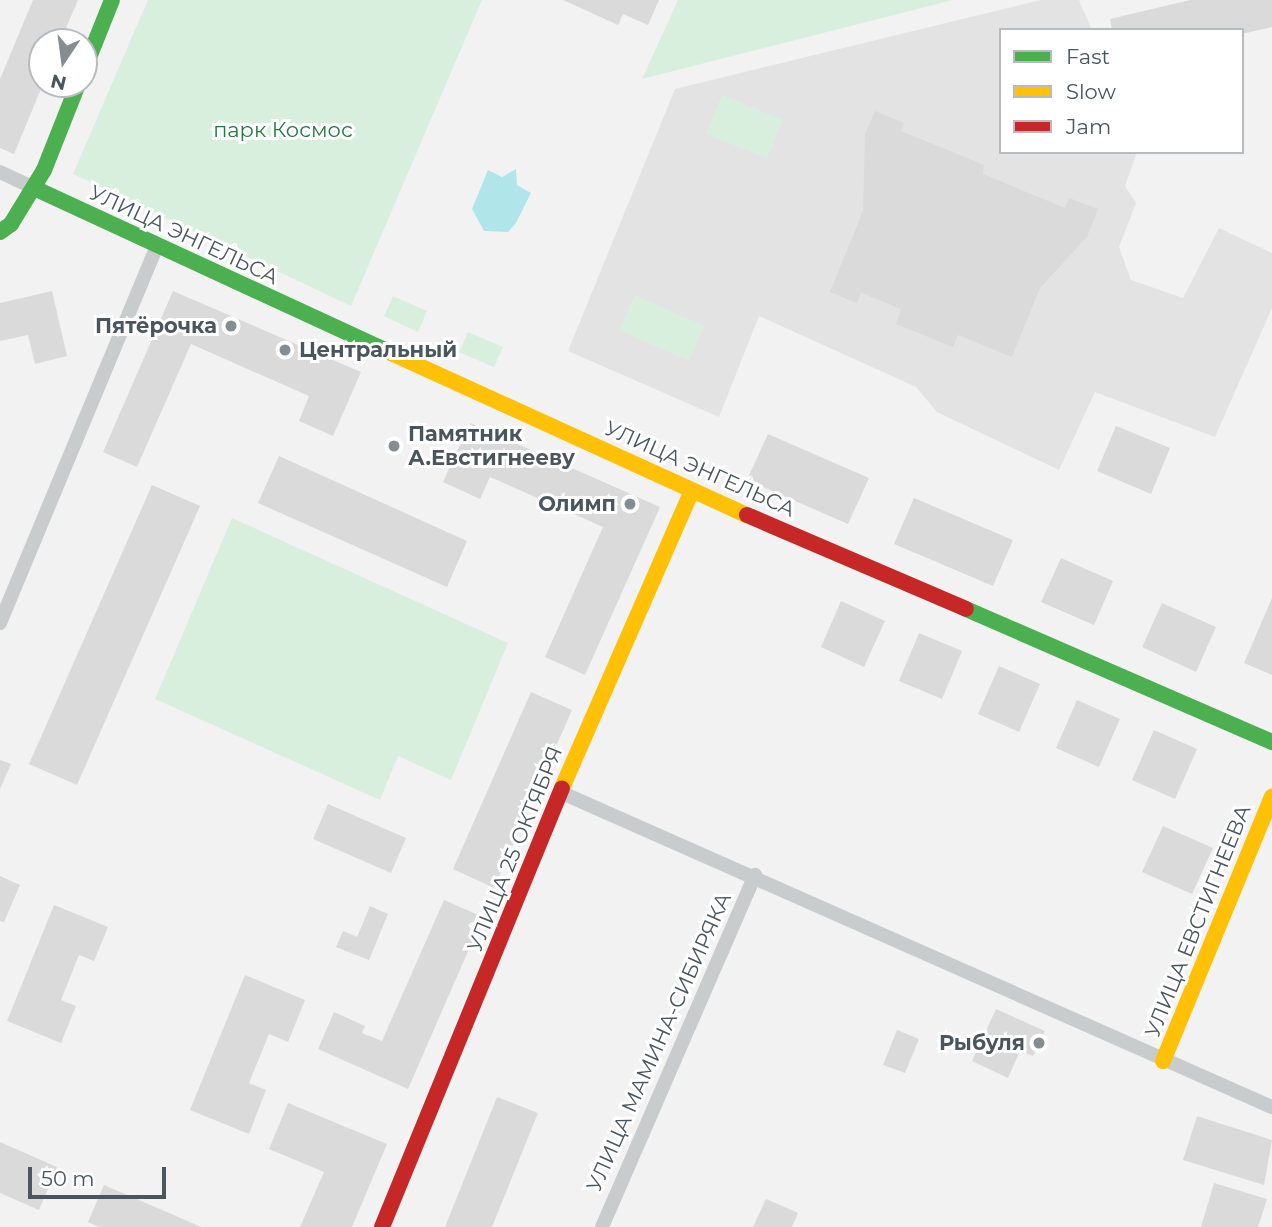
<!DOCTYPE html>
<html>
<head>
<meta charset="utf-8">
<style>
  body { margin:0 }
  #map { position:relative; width:1272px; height:1227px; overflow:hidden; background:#f2f2f2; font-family:Montserrat,sans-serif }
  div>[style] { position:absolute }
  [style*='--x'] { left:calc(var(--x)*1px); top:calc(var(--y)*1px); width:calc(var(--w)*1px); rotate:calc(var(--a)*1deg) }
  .education>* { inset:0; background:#e4e3e3 }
  .green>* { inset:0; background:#d8efde }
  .water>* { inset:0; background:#b0e5ea }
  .building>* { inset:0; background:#dadadb }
  .street>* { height:14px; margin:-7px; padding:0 7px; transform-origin:7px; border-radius:7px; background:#c9cccd }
  .fast>* { height:16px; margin:-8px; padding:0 8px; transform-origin:8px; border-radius:8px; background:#4caf50 }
  .slow>* { height:16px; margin:-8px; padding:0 8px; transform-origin:8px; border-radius:8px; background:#ffc107 }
  .jam>* { height:16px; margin:-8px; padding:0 8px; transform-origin:8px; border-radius:8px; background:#c62828 }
  .dots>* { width:19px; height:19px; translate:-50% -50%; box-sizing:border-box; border:4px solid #fff; border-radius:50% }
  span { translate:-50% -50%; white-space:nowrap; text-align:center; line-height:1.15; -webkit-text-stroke:6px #fff; paint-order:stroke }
  .park-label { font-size:21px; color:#1e7a40 }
  .street-label { font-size:21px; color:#4a565d }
  .poi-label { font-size:21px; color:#4a565d; font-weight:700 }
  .right { translate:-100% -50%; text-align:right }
  .left { translate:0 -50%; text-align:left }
  .legend { position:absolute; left:999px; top:28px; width:245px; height:126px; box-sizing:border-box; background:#fff; border:2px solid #b7bbbe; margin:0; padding:9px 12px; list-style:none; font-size:21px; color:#4a565d }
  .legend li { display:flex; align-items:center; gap:14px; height:35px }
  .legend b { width:35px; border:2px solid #b7bbbe }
  .north { position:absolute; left:28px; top:28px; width:70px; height:70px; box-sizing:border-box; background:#fff; border:2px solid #b7bbbe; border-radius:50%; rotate:193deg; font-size:19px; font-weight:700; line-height:28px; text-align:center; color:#4a565d }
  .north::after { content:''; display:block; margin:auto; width:24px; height:32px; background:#858d91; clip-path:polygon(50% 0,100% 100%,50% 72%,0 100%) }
  .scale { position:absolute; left:28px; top:1167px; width:138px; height:32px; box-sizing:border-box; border:4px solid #4a565d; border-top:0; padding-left:9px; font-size:21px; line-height:24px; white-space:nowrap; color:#4a565d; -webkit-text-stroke:5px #fff; paint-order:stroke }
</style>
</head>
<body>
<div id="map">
  <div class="education">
    <i style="clip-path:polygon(1041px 0,1079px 0,1092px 30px,1001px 30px,1001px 152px,1137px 152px,1125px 186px,1136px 203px,1119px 247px,1131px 280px,1183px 298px,1219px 228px,1272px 253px,1272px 308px,1215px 437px,1095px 392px,1059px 470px,937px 412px,916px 387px,759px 316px,719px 417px,568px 351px,675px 89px)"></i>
  </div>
  <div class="green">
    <i style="clip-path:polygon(148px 0,482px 0,351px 306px,73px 174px)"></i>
    <i style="clip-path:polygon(678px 0,953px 0,642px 79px)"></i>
    <i style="clip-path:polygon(722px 95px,783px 120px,767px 158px,706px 134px)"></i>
    <i style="clip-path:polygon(635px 295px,704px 326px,689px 361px,619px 330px)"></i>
    <i style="clip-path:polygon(393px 296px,427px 311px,418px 332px,384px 316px)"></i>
    <i style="clip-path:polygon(468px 332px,503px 347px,494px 367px,459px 352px)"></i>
    <i style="clip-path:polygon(232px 518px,508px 643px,451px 780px,398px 756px,380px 800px,155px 699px)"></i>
  </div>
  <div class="water">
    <i style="clip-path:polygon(516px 169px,517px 185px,531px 193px,516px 223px,508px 232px,484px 231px,472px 209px,488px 170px,502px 177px)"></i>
  </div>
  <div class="building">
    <i style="clip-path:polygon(33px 0,78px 0,60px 42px,42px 42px,43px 84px,14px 154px,0 148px,0 79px)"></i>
    <i style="clip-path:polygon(563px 0,659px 0,648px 25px,623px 14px,618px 25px)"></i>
    <i style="clip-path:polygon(1190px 0,1272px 0,1272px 27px,1242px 34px,1242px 30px,1112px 30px,1110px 19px)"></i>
    <i style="clip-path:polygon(875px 111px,904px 123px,901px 131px,984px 165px,983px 174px,1065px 208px,1069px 198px,1098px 209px,1087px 237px,1040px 288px,1012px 357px,958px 335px,953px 347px,896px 324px,901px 309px,861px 293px,857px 303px,830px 292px,863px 211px,865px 134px)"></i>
    <i style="clip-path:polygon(52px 291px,67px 356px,35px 364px,28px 335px,0 341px,0 303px)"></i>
    <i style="clip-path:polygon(173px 291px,361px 372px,333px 436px,299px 421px,309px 396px,191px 344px,137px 467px,103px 452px)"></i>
    <i style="clip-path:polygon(470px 423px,660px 507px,585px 675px,545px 657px,603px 527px,490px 477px,480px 499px,443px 482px)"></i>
    <i style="clip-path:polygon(1116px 426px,1170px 448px,1151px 494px,1097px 471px)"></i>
    <i style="clip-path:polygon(768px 434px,869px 478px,848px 524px,747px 480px)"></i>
    <i style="clip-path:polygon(279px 456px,467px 541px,447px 587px,258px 503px)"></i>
    <i style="clip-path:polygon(152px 485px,200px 506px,77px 785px,29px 764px)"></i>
    <i style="clip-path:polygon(914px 498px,1013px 540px,993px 586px,894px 544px)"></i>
    <i style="clip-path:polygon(1061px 558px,1113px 581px,1094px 625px,1041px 602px)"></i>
    <i style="clip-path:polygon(1272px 598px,1272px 675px,1244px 663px)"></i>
    <i style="clip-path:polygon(841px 601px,885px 621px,864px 667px,821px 647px)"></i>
    <i style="clip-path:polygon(1162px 603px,1216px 627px,1196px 672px,1142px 647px)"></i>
    <i style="clip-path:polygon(919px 633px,962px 651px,942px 699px,899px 681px)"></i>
    <i style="clip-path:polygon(999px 666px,1040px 684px,1019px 732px,978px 714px)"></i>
    <i style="clip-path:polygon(531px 692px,572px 710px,494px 888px,453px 869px)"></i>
    <i style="clip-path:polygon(1077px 700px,1120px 719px,1099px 767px,1056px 748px)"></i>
    <i style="clip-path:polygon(1154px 730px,1197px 749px,1175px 799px,1132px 780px)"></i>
    <i style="clip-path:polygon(0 760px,11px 764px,0 789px)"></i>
    <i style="clip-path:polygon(328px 804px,406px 838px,391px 873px,313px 839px)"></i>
    <i style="clip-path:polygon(1163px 826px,1213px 848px,1192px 894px,1142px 872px)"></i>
    <i style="clip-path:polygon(0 876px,20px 885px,4px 922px,0 921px)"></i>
    <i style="clip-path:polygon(444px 900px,483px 917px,408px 1089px,318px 1049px,334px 1012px,365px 1026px,362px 1033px,382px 1041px)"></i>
    <i style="clip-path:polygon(54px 905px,108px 927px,94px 961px,79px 955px,61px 1000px,76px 1006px,61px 1043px,7px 1021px)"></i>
    <i style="clip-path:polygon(370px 906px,388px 914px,369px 960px,336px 947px,343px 931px,357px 937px)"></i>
    <i style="clip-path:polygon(245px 975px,305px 1000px,288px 1042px,269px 1034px,249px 1083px,266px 1090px,249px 1134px,190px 1110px)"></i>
    <i style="clip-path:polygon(996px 1009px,1045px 1031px,1033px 1056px,1020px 1051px,1008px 1078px,972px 1061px)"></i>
    <i style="clip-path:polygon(897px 1030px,919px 1039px,905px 1073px,883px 1065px)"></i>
    <i style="clip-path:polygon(497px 1097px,538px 1113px,492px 1227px,445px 1227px)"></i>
    <i style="clip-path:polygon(288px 1103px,387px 1144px,352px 1227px,300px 1227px,324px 1172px,269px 1149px)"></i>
    <i style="clip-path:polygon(1197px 1116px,1272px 1140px,1264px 1185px,1183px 1160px)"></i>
    <i style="clip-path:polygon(0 1142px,57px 1167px,39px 1210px,0 1193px)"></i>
    <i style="clip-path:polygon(1214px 1183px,1267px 1199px,1258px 1227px,1201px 1227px)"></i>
    <i style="clip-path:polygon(104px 1185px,176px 1216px,201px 1227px,99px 1227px,88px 1222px)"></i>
    <i style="clip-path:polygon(766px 1199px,798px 1213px,792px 1227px,753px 1227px)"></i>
  </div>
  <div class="street">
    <i style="--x:0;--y:172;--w:38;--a:25"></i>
    <i style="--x:0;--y:623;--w:408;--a:-67.4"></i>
    <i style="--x:560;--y:792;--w:779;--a:23.87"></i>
    <i style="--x:602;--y:1227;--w:384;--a:-66.5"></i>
  </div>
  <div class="fast">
    <i style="--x:84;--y:70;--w:75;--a:-68.2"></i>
    <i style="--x:34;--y:188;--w:393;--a:24.8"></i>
    <i style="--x:0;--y:232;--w:14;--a:-36"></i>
    <i style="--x:11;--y:224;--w:63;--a:-58.6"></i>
    <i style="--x:44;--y:170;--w:92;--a:-68.4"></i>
    <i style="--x:966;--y:609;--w:334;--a:23.5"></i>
  </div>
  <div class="slow">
    <i style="--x:391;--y:353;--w:391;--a:24.5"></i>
    <i style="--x:562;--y:788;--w:324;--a:-66.4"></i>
    <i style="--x:1163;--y:1061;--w:286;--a:-67.6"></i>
  </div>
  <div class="jam">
    <i style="--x:747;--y:515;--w:238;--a:23.2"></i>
    <i style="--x:382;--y:1227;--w:474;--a:-67.7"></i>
  </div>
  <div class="dots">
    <i style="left:231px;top:326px;background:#858d91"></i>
    <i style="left:285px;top:350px;background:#858d91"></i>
    <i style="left:394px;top:446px;background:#858d91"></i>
    <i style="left:630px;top:504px;background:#858d91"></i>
    <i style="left:1039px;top:1043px;background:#858d91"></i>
  </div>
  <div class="park-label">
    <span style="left:283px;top:130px">парк Космос</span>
  </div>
  <div class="street-label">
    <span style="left:184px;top:235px;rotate:25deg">УЛИЦА ЭНГЕЛЬСА</span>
    <span style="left:700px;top:469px;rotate:24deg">УЛИЦА ЭНГЕЛЬСА</span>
    <span style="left:515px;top:849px;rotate:-68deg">УЛИЦА 25 ОКТЯБРЯ</span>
    <span style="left:1198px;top:921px;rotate:-68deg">УЛИЦА ЕВСТИГНЕЕВА</span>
    <span style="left:659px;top:1042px;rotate:-66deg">УЛИЦА МАМИНА-СИБИРЯКА</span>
  </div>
  <div class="poi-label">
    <span class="right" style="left:217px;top:326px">Пятёрочка</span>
    <span class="left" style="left:299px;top:350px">Центральный</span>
    <span class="left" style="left:408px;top:446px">Памятник<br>А.Евстигнееву</span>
    <span class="right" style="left:616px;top:504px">Олимп</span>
    <span class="right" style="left:1025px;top:1043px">Рыбуля</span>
  </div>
  <ul class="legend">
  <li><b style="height:9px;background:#4caf50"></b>Fast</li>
  <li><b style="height:9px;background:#ffc107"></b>Slow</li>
  <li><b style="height:9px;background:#c62828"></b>Jam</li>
  </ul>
  <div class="north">N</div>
  <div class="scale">50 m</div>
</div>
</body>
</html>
